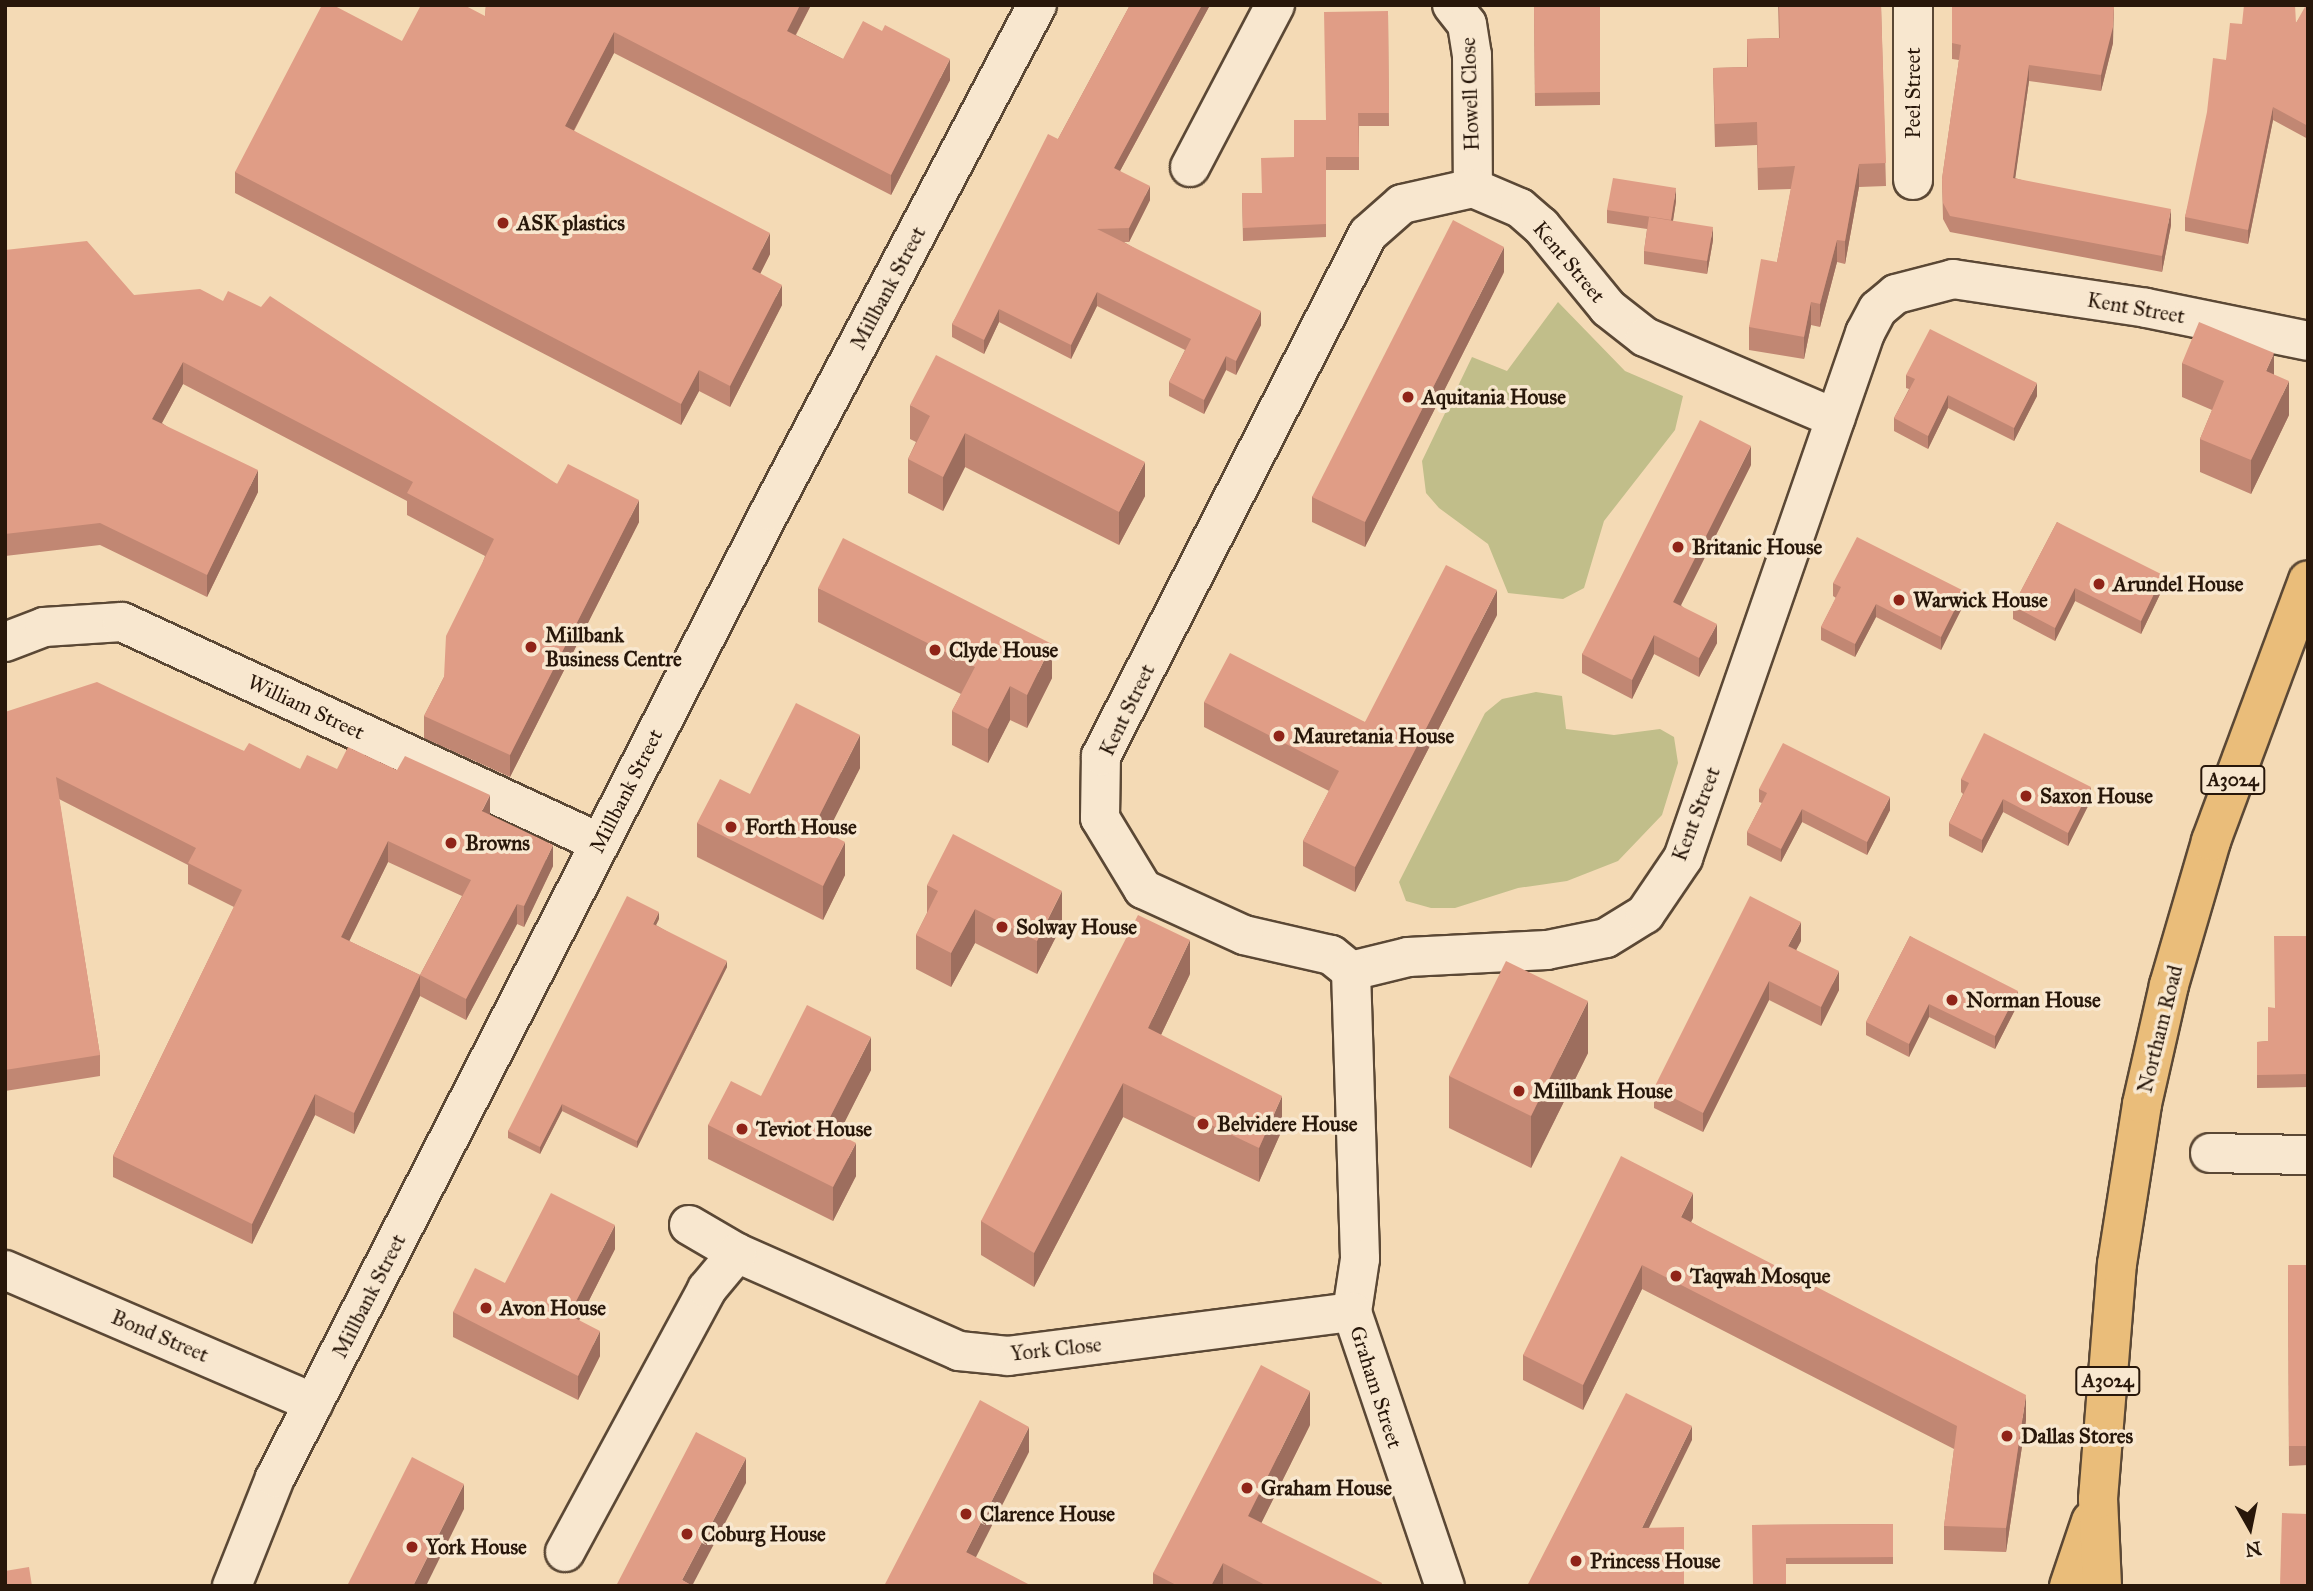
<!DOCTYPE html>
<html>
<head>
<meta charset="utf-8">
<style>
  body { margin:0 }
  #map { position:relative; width:2313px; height:1591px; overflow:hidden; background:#f4dab5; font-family:"IM FELL Great Primer",serif }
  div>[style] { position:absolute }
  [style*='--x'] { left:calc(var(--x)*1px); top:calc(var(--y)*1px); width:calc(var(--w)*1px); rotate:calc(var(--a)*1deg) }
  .green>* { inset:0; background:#c1be8a }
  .roads { filter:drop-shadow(2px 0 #5b4835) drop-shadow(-2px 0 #5b4835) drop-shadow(0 2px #5b4835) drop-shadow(0 -2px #5b4835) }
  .minor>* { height:38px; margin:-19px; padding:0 19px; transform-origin:19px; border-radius:19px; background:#f8e7cf }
  .major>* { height:38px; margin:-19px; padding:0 19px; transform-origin:19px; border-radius:19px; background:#eabd7a }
  .wall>* { inset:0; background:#c18773 }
  .shaded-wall>* { inset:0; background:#9d6e5e }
  .building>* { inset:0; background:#e09d86 }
  .dots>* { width:19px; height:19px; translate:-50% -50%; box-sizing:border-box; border:4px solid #f8e7cf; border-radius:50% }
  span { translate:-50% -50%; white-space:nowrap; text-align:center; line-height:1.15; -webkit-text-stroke:7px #f8e7cf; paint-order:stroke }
  .shield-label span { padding:2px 5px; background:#f8e7cf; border:2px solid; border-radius:5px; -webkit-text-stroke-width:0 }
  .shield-label { font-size:19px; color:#28170a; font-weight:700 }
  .street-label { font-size:21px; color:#28170a }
  .poi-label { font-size:21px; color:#28170a; font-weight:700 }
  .left { translate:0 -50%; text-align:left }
  .frame { position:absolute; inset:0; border:7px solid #28170a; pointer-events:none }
  .north { position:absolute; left:2215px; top:1493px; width:70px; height:70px; -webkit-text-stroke:5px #f8e7cf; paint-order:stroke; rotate:171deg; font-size:19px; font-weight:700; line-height:28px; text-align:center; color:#28170a }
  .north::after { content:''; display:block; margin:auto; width:24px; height:32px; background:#28170a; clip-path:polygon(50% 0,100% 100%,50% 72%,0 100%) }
</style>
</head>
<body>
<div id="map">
  <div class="green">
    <i style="clip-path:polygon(1558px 302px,1625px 371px,1683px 396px,1675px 430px,1604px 521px,1584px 588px,1563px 599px,1508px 593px,1488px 544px,1439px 508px,1426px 493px,1422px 461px,1472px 357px,1507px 371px)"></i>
    <i style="clip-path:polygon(1536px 692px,1562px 696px,1566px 729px,1614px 735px,1660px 729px,1674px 737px,1678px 763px,1662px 815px,1618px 861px,1567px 881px,1518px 888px,1455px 908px,1431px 908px,1406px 901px,1399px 882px,1485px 713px,1502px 699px)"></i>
  </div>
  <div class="roads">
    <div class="minor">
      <i style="--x:1452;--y:5;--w:24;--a:52"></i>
      <i style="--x:1467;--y:24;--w:31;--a:81"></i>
      <i style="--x:1472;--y:55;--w:133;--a:89.6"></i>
      <i style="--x:1913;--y:5;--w:175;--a:90"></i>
      <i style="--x:1190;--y:167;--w:183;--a:-62.3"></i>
      <i style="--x:5;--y:642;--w:42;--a:-21"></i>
      <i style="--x:44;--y:627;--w:78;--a:-3.7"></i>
      <i style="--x:122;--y:622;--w:527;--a:24.81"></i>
      <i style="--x:1351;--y:971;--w:26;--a:-141"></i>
      <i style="--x:1331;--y:955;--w:89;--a:-167.1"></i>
      <i style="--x:1244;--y:935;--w:111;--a:-155.5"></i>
      <i style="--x:1143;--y:889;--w:83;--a:-121.2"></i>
      <i style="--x:1100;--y:818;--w:62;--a:-89.1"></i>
      <i style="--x:1101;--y:756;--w:586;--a:-62.91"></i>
      <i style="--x:1368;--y:234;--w:45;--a:-41.4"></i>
      <i style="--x:1402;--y:204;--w:73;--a:-12.7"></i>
      <i style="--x:1473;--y:188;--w:51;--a:23.1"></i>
      <i style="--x:1520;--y:208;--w:28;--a:41"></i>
      <i style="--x:1541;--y:226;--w:106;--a:50.7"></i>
      <i style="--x:1608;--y:308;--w:47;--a:38.1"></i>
      <i style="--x:1645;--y:337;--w:207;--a:23.1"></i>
      <i style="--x:1351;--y:971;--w:59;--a:-13.8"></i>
      <i style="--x:1408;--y:957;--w:139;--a:-2.9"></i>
      <i style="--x:1547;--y:950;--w:60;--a:-11.5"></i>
      <i style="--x:1606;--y:938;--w:46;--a:-31.6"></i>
      <i style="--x:1645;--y:914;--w:68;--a:-55.8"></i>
      <i style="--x:1683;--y:858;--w:556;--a:-70.88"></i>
      <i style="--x:1865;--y:333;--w:27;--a:-62"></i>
      <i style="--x:1878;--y:309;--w:23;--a:-40"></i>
      <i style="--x:1896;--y:294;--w:59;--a:-14.7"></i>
      <i style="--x:1953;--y:279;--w:195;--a:8.5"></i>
      <i style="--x:2146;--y:308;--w:165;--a:11.5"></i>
      <i style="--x:1351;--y:971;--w:288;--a:88.2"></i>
      <i style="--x:1360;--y:1259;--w:54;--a:98.6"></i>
      <i style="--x:1352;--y:1312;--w:289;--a:71.3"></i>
      <i style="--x:2210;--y:1153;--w:98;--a:1.2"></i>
      <i style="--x:689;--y:1225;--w:56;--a:30.3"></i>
      <i style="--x:737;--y:1253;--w:243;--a:23.8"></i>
      <i style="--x:959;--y:1351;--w:49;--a:5.8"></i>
      <i style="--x:1008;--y:1356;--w:347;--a:-7.3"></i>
      <i style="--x:5;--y:1270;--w:336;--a:23.3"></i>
      <i style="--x:565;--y:1552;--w:299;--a:-61.6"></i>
      <i style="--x:707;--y:1289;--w:47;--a:-50.2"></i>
      <i style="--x:232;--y:1586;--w:116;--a:-68.3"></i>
      <i style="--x:275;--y:1478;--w:1086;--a:-62.89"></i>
      <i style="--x:770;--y:511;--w:572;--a:-62.18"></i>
    </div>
    <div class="major">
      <i style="--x:2069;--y:1586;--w:69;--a:-71.3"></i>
      <i style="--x:2102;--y:1586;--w:87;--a:-92.6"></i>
      <i style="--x:2098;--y:1499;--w:236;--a:-85.4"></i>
      <i style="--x:2117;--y:1264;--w:162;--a:-81.1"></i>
      <i style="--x:2142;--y:1104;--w:122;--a:-77.2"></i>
      <i style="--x:2169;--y:985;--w:150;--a:-73.7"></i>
      <i style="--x:2211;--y:841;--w:278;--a:-69.6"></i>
    </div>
  </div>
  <div class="wall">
    <i style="clip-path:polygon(486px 5px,811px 5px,796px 35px,843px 59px,950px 80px,891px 195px,614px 53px,574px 131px,770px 254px,760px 274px,782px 305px,730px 407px,699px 391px,681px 425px,235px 193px,235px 172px,402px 41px,485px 16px)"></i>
    <i style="clip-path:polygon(1130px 5px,1210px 5px,1120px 171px,1150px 200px,1129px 242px,1124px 242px,1261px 325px,1236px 375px,1226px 370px,1204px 414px,1169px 396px,1169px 382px,1185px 350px,1097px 306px,1071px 359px,999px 322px,984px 354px,952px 337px,952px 324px,1058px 139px)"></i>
    <i style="clip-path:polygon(1534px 5px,1600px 5px,1600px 105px,1535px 106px)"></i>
    <i style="clip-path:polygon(1778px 5px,1881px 5px,1886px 186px,1859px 187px,1845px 264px,1837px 262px,1820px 327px,1811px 325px,1804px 359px,1749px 350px,1749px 327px,1777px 262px,1791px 189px,1758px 190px,1757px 145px,1715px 147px,1713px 68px,1747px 67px,1747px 39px,1779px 38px)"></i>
    <i style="clip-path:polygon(1952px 5px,2113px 43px,2101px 91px,2029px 81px,2015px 178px,2171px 225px,2162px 272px,1950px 232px,1943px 219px,1942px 179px,1959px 60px,1952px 59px)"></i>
    <i style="clip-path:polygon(2308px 5px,2308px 139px,2273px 120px,2248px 244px,2185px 231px,2185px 217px,2226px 60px,2242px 24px,2296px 23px)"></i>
    <i style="clip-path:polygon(1388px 11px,1389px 126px,1359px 126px,1359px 170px,1326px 170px,1326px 237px,1243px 241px,1242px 193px,1262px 193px,1294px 157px,1326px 120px)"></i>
    <i style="clip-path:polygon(1676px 201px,1673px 221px,1713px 240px,1707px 274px,1644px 264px,1644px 251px,1647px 229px,1607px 223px,1607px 210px)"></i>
    <i style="clip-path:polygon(5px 250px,134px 295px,557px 484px,639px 522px,510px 777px,424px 738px,424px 716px,444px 677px,485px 556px,407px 515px,407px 501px,183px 384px,162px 423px,258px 492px,207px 597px,100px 545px,5px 556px)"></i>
    <i style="clip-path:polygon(1504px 272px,1365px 547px,1312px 522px,1312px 497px)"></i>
    <i style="clip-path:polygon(2182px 363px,2274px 375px,2289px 415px,2251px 494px,2200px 472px,2200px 439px,2212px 410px,2182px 397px)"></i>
    <i style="clip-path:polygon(1906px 375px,2037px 396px,2014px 441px,1948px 408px,1928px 449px,1894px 431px,1894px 418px,1909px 389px,1906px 388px)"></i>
    <i style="clip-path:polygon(910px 405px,1145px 496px,1119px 545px,965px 467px,943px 511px,908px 493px,908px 459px,916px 442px,910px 439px)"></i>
    <i style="clip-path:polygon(1751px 465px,1681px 605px,1717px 643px,1699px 677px,1654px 654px,1632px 699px,1582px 673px,1582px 654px)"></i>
    <i style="clip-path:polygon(2057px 522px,2163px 588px,2141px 634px,2075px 601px,2055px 641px,2013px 619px,2013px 606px)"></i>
    <i style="clip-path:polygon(1833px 583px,1964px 604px,1941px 650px,1876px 617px,1855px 657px,1821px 640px,1821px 627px,1836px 598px,1833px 596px)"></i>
    <i style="clip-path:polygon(818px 588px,1052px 678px,1027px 728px,1010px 720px,988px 763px,952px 745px,952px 711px,961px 694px,818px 622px)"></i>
    <i style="clip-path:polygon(1497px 615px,1355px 892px,1303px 866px,1303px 841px,1329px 791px,1204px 727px,1204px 702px,1365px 722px)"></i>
    <i style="clip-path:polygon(evenodd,5px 712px,244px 751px,300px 769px,337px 769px,490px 815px,553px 866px,524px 927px,517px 924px,466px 1020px,420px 996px,354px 1134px,315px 1115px,252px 1244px,113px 1177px,113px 1156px,234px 907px,188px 884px,188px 865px,59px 799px,100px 1055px,100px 1076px,5px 1091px,5px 712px,388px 862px,462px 896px,420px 975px,349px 941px,388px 862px)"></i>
    <i style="clip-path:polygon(860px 768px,827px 832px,845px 875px,823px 920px,697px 857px,697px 823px,750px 794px)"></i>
    <i style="clip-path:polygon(1961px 779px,2091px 800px,2068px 846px,2003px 812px,1982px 853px,1949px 836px,1949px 823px,1963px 794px,1961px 792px)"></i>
    <i style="clip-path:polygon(1759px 789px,1890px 810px,1867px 855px,1802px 822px,1781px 862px,1747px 845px,1747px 832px,1762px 803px,1759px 802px)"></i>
    <i style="clip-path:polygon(927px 885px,1062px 925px,1037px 974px,975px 943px,951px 987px,916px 969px,916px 935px,927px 913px)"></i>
    <i style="clip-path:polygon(659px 919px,656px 925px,727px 967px,637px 1148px,562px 1111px,540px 1154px,508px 1138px,508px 1131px)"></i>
    <i style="clip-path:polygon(1910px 936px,2018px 1004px,1995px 1049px,1929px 1017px,1909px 1057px,1866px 1035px,1866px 1022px)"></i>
    <i style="clip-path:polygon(2308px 936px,2308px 1087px,2257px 1088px,2257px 1042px,2268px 1041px,2275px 1008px)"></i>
    <i style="clip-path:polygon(1801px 941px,1796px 950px,1839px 990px,1821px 1026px,1769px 1000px,1703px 1132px,1654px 1108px,1654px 1088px)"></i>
    <i style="clip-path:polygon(1190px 974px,1161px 1035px,1282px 1130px,1259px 1182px,1123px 1117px,1034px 1287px,981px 1255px,981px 1221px)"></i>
    <i style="clip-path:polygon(1588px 1053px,1531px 1168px,1449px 1128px,1449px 1076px)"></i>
    <i style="clip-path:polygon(871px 1070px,838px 1134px,856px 1176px,833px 1221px,708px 1159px,708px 1125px,761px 1096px)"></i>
    <i style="clip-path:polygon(1693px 1218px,1691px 1222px,2026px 1420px,2006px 1552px,1944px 1550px,1944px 1526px,1954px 1449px,1642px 1289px,1583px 1410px,1523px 1380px,1523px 1355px)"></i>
    <i style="clip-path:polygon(615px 1249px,579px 1320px,600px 1356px,578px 1400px,453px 1337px,453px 1312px,505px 1283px)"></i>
    <i style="clip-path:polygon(2288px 1265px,2308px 1265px,2308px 1465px,2289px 1466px)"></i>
    <i style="clip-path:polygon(1310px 1425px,1261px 1523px,1382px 1586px,1153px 1586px,1153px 1573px)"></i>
    <i style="clip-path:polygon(1893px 1524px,1893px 1564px,1786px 1564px,1752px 1525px)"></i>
  </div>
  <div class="shaded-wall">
    <i style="clip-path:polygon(800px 5px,811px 5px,787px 51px,787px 31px)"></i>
    <i style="clip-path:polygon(1202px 5px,1210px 5px,1114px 182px,1114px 168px)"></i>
    <i style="clip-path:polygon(2114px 5px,2113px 43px,2101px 91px,2101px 75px)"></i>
    <i style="clip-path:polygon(614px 32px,614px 53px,565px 147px,565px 126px)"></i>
    <i style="clip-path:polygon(950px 59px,950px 80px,891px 195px,891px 175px)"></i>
    <i style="clip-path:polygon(2029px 65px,2029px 81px,2013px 194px,2013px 178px)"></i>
    <i style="clip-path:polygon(2273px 107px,2273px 120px,2248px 244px,2248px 230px)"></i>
    <i style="clip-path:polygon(1859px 164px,1859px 187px,1845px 264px,1845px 241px)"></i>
    <i style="clip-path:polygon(1150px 186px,1150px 200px,1129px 242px,1129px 228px)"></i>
    <i style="clip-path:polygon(1676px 188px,1676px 201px,1671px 233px,1671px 220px)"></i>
    <i style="clip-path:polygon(2171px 209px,2171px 225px,2162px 272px,2162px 256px)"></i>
    <i style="clip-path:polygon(1713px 227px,1713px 240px,1707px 274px,1707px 261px)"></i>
    <i style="clip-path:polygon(770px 233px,770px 254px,752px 290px,752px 269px)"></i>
    <i style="clip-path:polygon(1837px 240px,1837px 262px,1820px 327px,1820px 304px)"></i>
    <i style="clip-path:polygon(1504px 247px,1504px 272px,1365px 547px,1365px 522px)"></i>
    <i style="clip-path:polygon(782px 285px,782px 305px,730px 407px,730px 386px)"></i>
    <i style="clip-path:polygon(1097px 292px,1097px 306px,1071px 359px,1071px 345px)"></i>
    <i style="clip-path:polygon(1811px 302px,1811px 325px,1804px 359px,1804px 337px)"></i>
    <i style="clip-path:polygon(999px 309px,999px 322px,984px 354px,984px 340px)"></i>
    <i style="clip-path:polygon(1261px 311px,1261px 325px,1236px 375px,1236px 361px)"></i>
    <i style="clip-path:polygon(2274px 353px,2274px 387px,2266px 371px)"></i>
    <i style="clip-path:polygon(1226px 356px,1226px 370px,1204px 414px,1204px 400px)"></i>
    <i style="clip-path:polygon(183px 362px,183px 384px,152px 441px,152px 419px)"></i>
    <i style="clip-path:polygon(699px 370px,699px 391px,681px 425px,681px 404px)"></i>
    <i style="clip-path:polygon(2289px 381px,2289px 415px,2251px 494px,2251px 460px)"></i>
    <i style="clip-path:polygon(2037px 383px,2037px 396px,2014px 441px,2014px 428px)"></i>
    <i style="clip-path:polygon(1948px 395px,1948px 408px,1928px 449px,1928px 436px)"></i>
    <i style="clip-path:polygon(965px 433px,965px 467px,943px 511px,943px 477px)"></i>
    <i style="clip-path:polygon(1751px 446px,1751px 465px,1673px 621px,1673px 602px)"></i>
    <i style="clip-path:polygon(1145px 462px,1145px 496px,1119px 545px,1119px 512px)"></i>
    <i style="clip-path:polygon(258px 470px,258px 492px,207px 597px,207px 575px)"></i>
    <i style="clip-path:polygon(639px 500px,639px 522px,510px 777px,510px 755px)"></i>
    <i style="clip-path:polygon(2163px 575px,2163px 588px,2141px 634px,2141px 621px)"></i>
    <i style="clip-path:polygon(2075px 588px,2075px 601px,2055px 641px,2055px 628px)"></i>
    <i style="clip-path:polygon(1497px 590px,1497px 615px,1355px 892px,1355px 867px)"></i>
    <i style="clip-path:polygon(1964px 591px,1964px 604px,1941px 650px,1941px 637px)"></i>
    <i style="clip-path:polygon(1876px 604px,1876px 617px,1855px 657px,1855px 644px)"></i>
    <i style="clip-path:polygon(1717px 624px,1717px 643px,1699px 677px,1699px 658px)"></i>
    <i style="clip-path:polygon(1654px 635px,1654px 654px,1632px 699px,1632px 680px)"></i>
    <i style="clip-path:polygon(1052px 644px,1052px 678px,1027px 728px,1027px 695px)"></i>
    <i style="clip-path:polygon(1010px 686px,1010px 720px,988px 763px,988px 729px)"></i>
    <i style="clip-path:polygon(860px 735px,860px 768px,814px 859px,814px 826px)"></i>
    <i style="clip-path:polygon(2091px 787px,2091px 800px,2068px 846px,2068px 833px)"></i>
    <i style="clip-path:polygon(490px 795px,490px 816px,482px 811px)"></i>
    <i style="clip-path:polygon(1890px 797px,1890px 810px,1867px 855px,1867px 842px)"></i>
    <i style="clip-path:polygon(2003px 799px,2003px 812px,1982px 853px,1982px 840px)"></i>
    <i style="clip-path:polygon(1802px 809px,1802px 822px,1781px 862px,1781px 849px)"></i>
    <i style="clip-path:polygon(388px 841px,388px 862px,341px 958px,341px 937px)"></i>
    <i style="clip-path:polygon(845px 842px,845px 875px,823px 920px,823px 886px)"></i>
    <i style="clip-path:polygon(553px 845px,553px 866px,524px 927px,524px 906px)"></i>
    <i style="clip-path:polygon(1062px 891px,1062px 925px,1037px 974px,1037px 941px)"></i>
    <i style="clip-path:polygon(517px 904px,517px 924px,466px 1020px,466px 999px)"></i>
    <i style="clip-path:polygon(975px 909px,975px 943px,951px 987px,951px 953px)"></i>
    <i style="clip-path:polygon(659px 912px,659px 919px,653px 931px,653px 924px)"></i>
    <i style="clip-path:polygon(1801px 922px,1801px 941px,1788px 965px,1788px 946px)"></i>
    <i style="clip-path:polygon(1190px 940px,1190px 974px,1148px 1062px,1148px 1028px)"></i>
    <i style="clip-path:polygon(727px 961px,727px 967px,637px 1148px,637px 1141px)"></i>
    <i style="clip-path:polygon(1839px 971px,1839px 990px,1821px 1026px,1821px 1007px)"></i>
    <i style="clip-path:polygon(420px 975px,420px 996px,354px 1134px,354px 1113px)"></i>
    <i style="clip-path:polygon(1769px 981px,1769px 1000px,1703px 1132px,1703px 1113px)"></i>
    <i style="clip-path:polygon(2018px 991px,2018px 1004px,1995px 1049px,1995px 1036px)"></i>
    <i style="clip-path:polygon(1588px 1001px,1588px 1053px,1531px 1168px,1531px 1116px)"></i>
    <i style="clip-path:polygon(1929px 1004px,1929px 1017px,1909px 1057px,1909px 1044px)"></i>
    <i style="clip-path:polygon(871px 1037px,871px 1070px,825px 1161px,825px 1127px)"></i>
    <i style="clip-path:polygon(1123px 1083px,1123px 1117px,1034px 1287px,1034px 1253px)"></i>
    <i style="clip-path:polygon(315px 1094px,315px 1115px,252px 1244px,252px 1224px)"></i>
    <i style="clip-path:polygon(1282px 1096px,1282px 1130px,1259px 1182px,1259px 1148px)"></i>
    <i style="clip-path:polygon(562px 1104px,562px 1111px,540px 1154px,540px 1147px)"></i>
    <i style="clip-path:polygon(856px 1143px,856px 1176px,833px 1221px,833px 1187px)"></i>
    <i style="clip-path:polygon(1693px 1193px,1693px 1218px,1681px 1242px,1681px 1217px)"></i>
    <i style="clip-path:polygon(615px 1225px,615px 1249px,569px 1340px,569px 1315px)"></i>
    <i style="clip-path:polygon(1642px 1265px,1642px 1289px,1583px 1410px,1583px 1385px)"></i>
    <i style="clip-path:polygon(600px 1331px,600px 1356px,578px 1400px,578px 1376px)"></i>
    <i style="clip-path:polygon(1310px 1391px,1310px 1425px,1248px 1550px,1248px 1516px)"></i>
    <i style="clip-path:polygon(2026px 1395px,2026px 1420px,2006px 1552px,2006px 1528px)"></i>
    <i style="clip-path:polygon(1692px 1426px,1692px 1440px,1642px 1542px,1642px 1528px)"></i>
    <i style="clip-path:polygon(1029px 1427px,1029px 1452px,966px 1577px,966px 1552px)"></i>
    <i style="clip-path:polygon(746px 1458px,746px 1483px,692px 1586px,682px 1580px)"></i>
    <i style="clip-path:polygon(464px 1484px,464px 1509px,426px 1586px,413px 1586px)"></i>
    <i style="clip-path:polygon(1223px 1563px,1223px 1586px,1211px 1586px)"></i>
  </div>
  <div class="building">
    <i style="clip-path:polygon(322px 5px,333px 5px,402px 41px,421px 5px,464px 5px,485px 16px,486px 5px,800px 5px,787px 31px,843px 59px,863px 21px,882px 31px,885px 25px,950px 59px,891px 175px,614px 32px,565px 126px,770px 233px,752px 269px,782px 285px,730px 386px,699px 370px,681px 404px,235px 172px)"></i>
    <i style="clip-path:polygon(1130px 5px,1202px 5px,1114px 168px,1150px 186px,1129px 228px,1097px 229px,1261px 311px,1236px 361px,1226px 356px,1204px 400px,1169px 382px,1191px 339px,1097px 292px,1071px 345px,999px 309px,984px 340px,952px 324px,1048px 134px,1058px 139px)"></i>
    <i style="clip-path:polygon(1534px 5px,1600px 5px,1600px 92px,1535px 93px)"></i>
    <i style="clip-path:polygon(1779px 5px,1881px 5px,1886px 163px,1859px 164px,1845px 241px,1837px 240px,1820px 304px,1811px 302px,1804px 337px,1749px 327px,1761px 259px,1777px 262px,1795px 166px,1758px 168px,1757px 122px,1715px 124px,1713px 68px,1748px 67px,1747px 39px,1780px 38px)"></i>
    <i style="clip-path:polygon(1952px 5px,2114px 5px,2113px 27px,2101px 75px,2029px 65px,2013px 178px,2171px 209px,2162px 256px,1950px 216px,1943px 203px,1942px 179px,1961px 45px,1952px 43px)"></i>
    <i style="clip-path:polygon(2244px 5px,2295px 5px,2296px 23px,2306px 5px,2308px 5px,2308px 126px,2273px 107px,2248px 230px,2185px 217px,2207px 112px,2213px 58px,2226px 60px,2230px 23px,2242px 24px)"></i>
    <i style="clip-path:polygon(1388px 11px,1389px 113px,1358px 113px,1359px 157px,1326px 157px,1326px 224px,1243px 228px,1242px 193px,1262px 193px,1261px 158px,1294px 157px,1294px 120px,1326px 120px,1324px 12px)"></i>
    <i style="clip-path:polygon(1613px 178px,1676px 188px,1671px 220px,1607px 210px)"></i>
    <i style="clip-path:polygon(1649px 217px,1713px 227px,1707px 261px,1644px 251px)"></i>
    <i style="clip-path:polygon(1453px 220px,1504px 247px,1365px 522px,1312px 497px)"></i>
    <i style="clip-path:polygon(87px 241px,134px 295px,200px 289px,223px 301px,228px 291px,261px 307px,270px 296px,557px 484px,568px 464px,639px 500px,510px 755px,424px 716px,444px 677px,446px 636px,494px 539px,407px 493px,413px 482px,183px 362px,152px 419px,258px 470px,207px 575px,100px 523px,5px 534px,5px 250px)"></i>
    <i style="clip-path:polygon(2199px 322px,2274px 353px,2266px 371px,2289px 381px,2251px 460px,2200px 439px,2224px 381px,2182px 363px)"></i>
    <i style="clip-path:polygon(1930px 329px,2037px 383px,2014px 428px,1948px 395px,1928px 436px,1894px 418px,1915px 379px,1906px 375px)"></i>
    <i style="clip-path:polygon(936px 355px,1145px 462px,1119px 512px,965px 433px,943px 477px,908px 459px,930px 416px,910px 405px)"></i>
    <i style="clip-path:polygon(1700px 420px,1751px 446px,1673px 602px,1717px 624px,1699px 658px,1654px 635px,1632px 680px,1582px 654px)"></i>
    <i style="clip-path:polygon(2057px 522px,2163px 575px,2141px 621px,2075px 588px,2055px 628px,2013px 606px)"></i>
    <i style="clip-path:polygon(1857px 537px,1964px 591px,1941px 637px,1876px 604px,1855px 644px,1821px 627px,1841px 587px,1833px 583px)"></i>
    <i style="clip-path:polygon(843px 538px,1052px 644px,1027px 695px,1010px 686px,988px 729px,952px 711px,975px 667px,818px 588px)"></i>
    <i style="clip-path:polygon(1446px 565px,1497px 590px,1355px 867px,1303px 841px,1339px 771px,1204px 702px,1230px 653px,1365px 722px)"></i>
    <i style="clip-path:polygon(evenodd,97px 682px,244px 751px,249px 743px,300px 769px,307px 755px,337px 769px,348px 747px,397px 770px,405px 756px,490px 795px,482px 811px,553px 845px,524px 906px,517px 904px,466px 999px,420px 975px,354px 1113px,315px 1094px,252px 1224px,113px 1156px,242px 890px,188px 863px,196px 848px,56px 777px,100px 1055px,5px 1070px,5px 712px,97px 682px,388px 841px,471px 880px,420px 975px,341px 937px,388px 841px)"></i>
    <i style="clip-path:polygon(796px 703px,860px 735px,814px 826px,845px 842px,823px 886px,697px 823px,720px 779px,750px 794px)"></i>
    <i style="clip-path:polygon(1984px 733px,2091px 787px,2068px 833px,2003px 799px,1982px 840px,1949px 823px,1969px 783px,1961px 779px)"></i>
    <i style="clip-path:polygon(1783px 743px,1890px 797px,1867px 842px,1802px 809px,1781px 849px,1747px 832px,1767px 793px,1759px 789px)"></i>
    <i style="clip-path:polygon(953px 834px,1062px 891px,1037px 941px,975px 909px,951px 953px,916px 935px,938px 891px,927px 885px)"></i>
    <i style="clip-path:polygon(627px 896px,659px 912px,653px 924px,727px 961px,637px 1141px,562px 1104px,540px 1147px,508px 1131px)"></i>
    <i style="clip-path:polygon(1750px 896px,1801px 922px,1788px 946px,1839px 971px,1821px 1007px,1769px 981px,1703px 1113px,1654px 1088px)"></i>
    <i style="clip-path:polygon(1138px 915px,1190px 940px,1148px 1028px,1282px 1096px,1259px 1148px,1123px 1083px,1034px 1253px,981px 1221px)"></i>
    <i style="clip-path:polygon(1910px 936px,2018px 991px,1995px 1036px,1929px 1004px,1909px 1044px,1866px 1022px)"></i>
    <i style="clip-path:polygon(2274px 936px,2308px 936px,2308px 1074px,2257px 1075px,2257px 1042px,2268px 1041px,2268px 1007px,2275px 1008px)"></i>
    <i style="clip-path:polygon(1506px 961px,1588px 1001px,1531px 1116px,1449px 1076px)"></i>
    <i style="clip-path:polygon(807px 1005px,871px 1037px,825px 1127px,856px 1143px,833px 1187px,708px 1125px,731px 1081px,761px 1096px)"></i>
    <i style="clip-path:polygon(1621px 1156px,1693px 1193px,1681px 1217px,2026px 1395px,2006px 1528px,1944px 1526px,1957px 1426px,1642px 1265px,1583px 1385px,1523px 1355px)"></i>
    <i style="clip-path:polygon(551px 1193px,615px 1225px,569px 1315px,600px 1331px,578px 1376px,453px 1312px,475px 1268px,505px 1283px)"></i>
    <i style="clip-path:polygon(2288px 1265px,2308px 1265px,2308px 1446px,2289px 1446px)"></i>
    <i style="clip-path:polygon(1261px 1365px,1310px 1391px,1248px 1516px,1382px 1583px,1381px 1586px,1267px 1586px,1223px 1563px,1211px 1586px,1178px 1586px,1153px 1573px)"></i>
    <i style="clip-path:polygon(1626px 1393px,1692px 1426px,1642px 1528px,1684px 1527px,1684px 1586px,1527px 1586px)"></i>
    <i style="clip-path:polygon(980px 1400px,1029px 1427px,966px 1552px,1032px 1586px,884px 1586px)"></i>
    <i style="clip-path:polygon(696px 1432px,746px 1458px,682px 1580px,693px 1586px,616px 1586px)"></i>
    <i style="clip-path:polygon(412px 1457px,464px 1484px,413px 1586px,347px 1586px)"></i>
    <i style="clip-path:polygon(2282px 1513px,2308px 1514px,2308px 1586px,2280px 1586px)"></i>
    <i style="clip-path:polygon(1893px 1524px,1893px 1557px,1786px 1558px,1786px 1586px,1753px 1586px,1752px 1525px)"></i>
    <i style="clip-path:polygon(29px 1567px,32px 1586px,5px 1586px,5px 1571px)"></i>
  </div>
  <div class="dots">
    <i style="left:503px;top:223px;background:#8f2418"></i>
    <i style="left:1408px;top:397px;background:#8f2418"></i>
    <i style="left:1678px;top:547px;background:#8f2418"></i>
    <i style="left:2099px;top:584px;background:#8f2418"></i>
    <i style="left:1899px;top:600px;background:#8f2418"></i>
    <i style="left:531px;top:647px;background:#8f2418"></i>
    <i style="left:935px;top:650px;background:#8f2418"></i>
    <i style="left:1279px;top:736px;background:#8f2418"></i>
    <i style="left:2026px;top:796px;background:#8f2418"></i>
    <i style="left:731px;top:827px;background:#8f2418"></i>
    <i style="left:451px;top:843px;background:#8f2418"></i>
    <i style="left:1002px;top:927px;background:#8f2418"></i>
    <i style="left:1952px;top:1000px;background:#8f2418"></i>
    <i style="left:1519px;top:1091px;background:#8f2418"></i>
    <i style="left:1203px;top:1124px;background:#8f2418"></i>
    <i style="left:742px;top:1129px;background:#8f2418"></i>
    <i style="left:1676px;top:1276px;background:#8f2418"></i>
    <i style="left:486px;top:1308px;background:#8f2418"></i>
    <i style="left:2007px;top:1436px;background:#8f2418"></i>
    <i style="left:1247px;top:1488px;background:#8f2418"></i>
    <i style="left:966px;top:1514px;background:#8f2418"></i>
    <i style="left:687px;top:1534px;background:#8f2418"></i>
    <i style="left:412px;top:1547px;background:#8f2418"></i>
    <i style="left:1576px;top:1561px;background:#8f2418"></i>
  </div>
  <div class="shield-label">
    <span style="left:2233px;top:780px">A3024</span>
    <span style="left:2108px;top:1381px">A3024</span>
  </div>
  <div class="street-label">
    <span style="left:1913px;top:93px;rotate:-90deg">Peel Street</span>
    <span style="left:1470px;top:94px;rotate:-92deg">Howell Close</span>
    <span style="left:1569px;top:262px;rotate:50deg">Kent Street</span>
    <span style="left:888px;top:288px;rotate:-62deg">Millbank Street</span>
    <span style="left:2136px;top:308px;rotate:10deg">Kent Street</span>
    <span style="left:306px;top:707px;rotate:25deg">William Street</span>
    <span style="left:1127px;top:710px;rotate:-64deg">Kent Street</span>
    <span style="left:626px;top:791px;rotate:-63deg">Millbank Street</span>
    <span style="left:1696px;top:814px;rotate:-69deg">Kent Street</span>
    <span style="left:2160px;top:1029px;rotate:-76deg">Northam Road</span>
    <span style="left:369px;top:1296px;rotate:-63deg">Millbank Street</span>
    <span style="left:160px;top:1336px;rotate:23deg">Bond Street</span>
    <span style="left:1056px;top:1349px;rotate:-6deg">York Close</span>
    <span style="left:1376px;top:1387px;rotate:72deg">Graham Street</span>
  </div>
  <div class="poi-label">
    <span class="left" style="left:517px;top:223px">ASK plastics</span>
    <span class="left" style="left:1422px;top:397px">Aquitania House</span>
    <span class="left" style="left:1692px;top:547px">Britanic House</span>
    <span class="left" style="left:2113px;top:584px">Arundel House</span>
    <span class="left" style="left:1913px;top:600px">Warwick House</span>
    <span class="left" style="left:545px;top:647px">Millbank<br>Business Centre</span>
    <span class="left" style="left:949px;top:650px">Clyde House</span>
    <span class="left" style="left:1293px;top:736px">Mauretania House</span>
    <span class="left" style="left:2040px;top:796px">Saxon House</span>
    <span class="left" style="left:745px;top:827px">Forth House</span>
    <span class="left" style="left:465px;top:843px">Browns</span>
    <span class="left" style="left:1016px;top:927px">Solway House</span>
    <span class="left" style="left:1966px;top:1000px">Norman House</span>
    <span class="left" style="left:1533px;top:1091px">Millbank House</span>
    <span class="left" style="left:1217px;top:1124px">Belvidere House</span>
    <span class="left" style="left:756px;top:1129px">Teviot House</span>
    <span class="left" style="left:1690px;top:1276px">Taqwah Mosque</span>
    <span class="left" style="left:500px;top:1308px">Avon House</span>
    <span class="left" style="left:2021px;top:1436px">Dallas Stores</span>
    <span class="left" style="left:1261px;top:1488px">Graham House</span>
    <span class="left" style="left:980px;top:1514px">Clarence House</span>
    <span class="left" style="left:701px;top:1534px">Coburg House</span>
    <span class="left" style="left:426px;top:1547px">York House</span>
    <span class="left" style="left:1590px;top:1561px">Princess House</span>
  </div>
  <div class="frame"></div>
  <div class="north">N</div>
</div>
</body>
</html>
